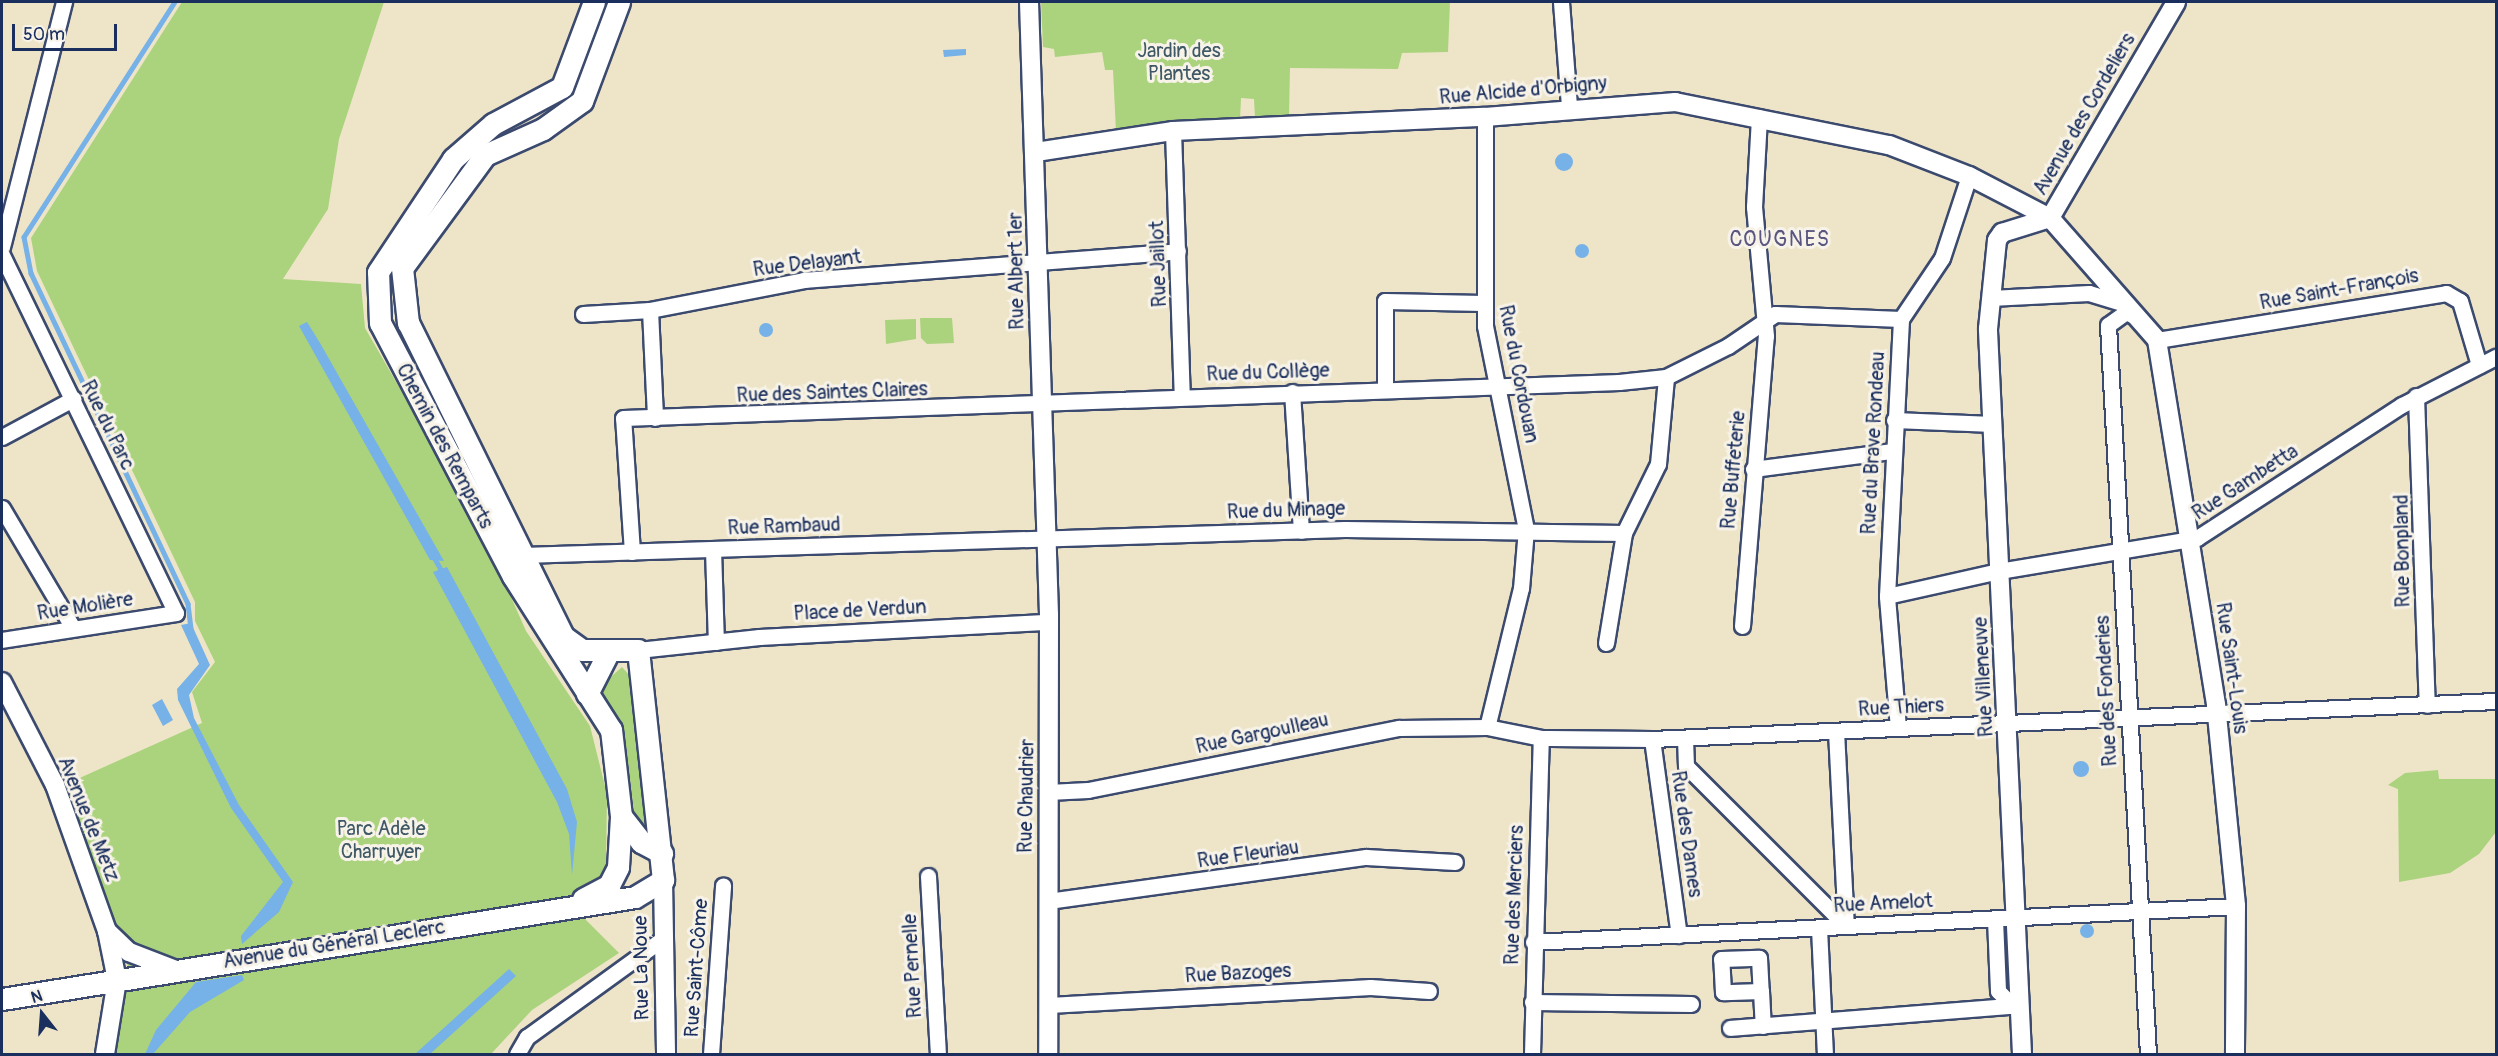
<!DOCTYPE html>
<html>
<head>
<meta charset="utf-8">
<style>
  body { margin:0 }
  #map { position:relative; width:2498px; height:1056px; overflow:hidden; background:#eee5c9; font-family:Pangolin,sans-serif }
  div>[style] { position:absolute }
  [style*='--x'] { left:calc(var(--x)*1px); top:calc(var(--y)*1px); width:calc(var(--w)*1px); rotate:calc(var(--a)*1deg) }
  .green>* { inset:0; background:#abd37d }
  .water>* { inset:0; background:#76b1e7 }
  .round { border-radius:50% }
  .stream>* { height:4.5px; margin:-2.25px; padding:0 2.25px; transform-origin:2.25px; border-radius:2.25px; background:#76b1e7 }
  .roads { filter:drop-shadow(2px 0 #3b4a6e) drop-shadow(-2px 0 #3b4a6e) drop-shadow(0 2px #3b4a6e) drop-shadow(0 -2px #3b4a6e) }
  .minor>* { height:15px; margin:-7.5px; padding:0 7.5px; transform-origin:7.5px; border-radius:7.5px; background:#fff }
  .tertiary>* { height:18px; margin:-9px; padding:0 9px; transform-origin:9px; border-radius:9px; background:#fff }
  .secondary>* { height:21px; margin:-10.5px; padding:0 10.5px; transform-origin:10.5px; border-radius:10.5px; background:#fff }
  span { translate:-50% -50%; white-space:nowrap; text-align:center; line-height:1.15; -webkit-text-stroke:6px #f7f3e8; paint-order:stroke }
  .park-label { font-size:20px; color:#3f5866 }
  .street-label { font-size:20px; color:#1b2f5e }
  .neighbourhood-label { font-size:21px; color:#595580; letter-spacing:1.5px }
  .frame { position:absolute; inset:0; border:3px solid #1b2f5e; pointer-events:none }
  .north { position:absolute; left:12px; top:984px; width:60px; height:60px; -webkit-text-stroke:4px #f7f3e8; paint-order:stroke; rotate:343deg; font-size:16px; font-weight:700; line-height:24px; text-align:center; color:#1b2f5e }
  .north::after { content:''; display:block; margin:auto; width:21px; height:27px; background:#1b2f5e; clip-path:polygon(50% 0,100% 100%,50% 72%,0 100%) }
  .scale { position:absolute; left:12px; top:24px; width:105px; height:27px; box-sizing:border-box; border:3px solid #1b2f5e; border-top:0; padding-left:8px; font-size:18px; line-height:21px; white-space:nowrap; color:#1b2f5e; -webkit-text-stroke:4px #f7f3e8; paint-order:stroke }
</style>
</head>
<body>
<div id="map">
  <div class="green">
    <i style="clip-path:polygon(182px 2px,384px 2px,339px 139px,328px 209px,283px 279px,361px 284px,365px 328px,481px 529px,526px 631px,590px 726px,607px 794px,606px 865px,581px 915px,619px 953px,532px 1010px,491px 1054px,113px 1054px,113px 1030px,131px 975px,64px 785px,202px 723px,192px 692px,215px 662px,195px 621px,195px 602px,37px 271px,31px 238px)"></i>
    <i style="clip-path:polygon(1041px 2px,1450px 2px,1448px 52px,1402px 53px,1398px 69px,1290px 68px,1289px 116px,1255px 118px,1254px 99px,1241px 98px,1240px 120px,1116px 132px,1113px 70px,1105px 70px,1102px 52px,1055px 57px,1054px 49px,1043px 47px)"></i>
    <i style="clip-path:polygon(920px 318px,952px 318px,954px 343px,927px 344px,921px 338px)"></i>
    <i style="clip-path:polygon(916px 319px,916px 339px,886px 344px,885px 320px)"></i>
    <i style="clip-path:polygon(622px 667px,638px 685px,650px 826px,635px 820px,625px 737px,599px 697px,604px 683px)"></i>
    <i style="clip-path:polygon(2438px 770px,2439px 779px,2496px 779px,2496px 832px,2479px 854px,2450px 873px,2399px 882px,2398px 789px,2388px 785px,2405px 773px)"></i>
  </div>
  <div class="water">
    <i style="clip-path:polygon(966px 49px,966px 55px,944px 57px,943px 50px)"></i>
    <i class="round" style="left:1555px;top:153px;width:18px;height:18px"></i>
    <i class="round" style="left:1575px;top:244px;width:14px;height:14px"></i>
    <i style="clip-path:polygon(307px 322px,320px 343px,444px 561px,430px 560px,299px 326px)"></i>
    <i class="round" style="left:759px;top:323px;width:14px;height:14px"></i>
    <i style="clip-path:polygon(447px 567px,567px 789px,577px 822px,572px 875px,569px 834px,557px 802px,433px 572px)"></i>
    <i style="clip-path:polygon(191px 623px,210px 665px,189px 695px,194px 718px,239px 805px,293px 882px,279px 912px,242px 944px,241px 936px,283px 882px,231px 808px,178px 700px,177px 689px,199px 664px,181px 625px)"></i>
    <i style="clip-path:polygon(162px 699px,173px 720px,163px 726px,152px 705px)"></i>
    <i class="round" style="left:2073px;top:761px;width:16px;height:16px"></i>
    <i class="round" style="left:2080px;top:924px;width:14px;height:14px"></i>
    <i style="clip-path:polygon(509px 969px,516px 976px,430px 1054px,415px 1054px)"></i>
    <i style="clip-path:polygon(242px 975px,244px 980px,190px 1012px,153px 1054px,145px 1054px,156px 1030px,196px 982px)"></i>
  </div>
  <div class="stream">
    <i style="--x:175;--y:2;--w:279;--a:122.7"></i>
    <i style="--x:24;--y:237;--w:37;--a:79"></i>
    <i style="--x:31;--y:273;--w:366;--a:64.6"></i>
    <i style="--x:188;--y:604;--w:25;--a:83"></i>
    <i style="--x:434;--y:557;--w:18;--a:61"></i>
  </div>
  <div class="roads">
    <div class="minor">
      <i style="--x:1561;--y:2;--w:105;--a:85.6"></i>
      <i style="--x:1485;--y:117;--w:209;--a:90"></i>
      <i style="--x:1485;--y:326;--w:207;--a:78.6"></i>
      <i style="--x:1526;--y:529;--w:59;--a:94.8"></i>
      <i style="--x:1521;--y:588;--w:143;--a:103.7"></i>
      <i style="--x:1173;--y:131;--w:265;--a:88.1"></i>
      <i style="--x:2;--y:247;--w:253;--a:-75.8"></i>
      <i style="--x:2;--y:255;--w:398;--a:64.1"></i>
      <i style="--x:176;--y:613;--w:176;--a:171.2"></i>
      <i style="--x:1990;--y:298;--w:99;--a:-2.9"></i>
      <i style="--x:2089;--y:293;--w:37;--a:17"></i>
      <i style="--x:650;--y:310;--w:108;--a:87.3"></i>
      <i style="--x:583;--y:314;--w:67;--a:-3.4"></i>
      <i style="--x:650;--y:310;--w:157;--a:-11"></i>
      <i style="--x:804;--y:280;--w:375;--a:-4.4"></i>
      <i style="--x:2138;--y:318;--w:13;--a:-153"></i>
      <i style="--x:2126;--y:312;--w:22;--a:144"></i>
      <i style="--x:2108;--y:325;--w:730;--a:86.86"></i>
      <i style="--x:2157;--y:340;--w:293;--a:-9.2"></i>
      <i style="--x:2446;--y:293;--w:16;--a:30"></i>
      <i style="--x:2460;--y:301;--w:67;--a:73.5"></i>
      <i style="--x:1385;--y:390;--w:89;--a:-90"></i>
      <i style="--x:1385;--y:301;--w:98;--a:1.2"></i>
      <i style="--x:1292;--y:392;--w:139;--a:86.3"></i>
      <i style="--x:2416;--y:396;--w:309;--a:88"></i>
      <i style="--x:1894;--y:420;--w:99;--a:2.3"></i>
      <i style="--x:2;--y:437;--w:81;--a:-28.2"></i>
      <i style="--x:1753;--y:469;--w:139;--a:-7.4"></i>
      <i style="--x:2;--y:508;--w:139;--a:59.4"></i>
      <i style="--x:713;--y:549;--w:93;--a:88.2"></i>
      <i style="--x:632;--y:552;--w:134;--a:-93.8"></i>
      <i style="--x:623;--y:418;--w:997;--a:-2.07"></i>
      <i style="--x:1619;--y:382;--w:47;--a:-6.1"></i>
      <i style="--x:1666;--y:377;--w:69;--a:-26.6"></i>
      <i style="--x:1728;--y:346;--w:57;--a:-34.2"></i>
      <i style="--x:1775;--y:314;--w:126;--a:2.3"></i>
      <i style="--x:522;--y:555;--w:823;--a:-1.81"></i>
      <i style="--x:1345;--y:529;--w:279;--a:0.8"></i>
      <i style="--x:1887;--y:596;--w:115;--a:-12.6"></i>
      <i style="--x:1999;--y:571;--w:201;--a:-9.5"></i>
      <i style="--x:2197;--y:538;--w:244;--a:-33"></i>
      <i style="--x:2402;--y:405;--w:106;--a:-27.1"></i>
      <i style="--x:1742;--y:626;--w:291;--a:-85.3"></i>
      <i style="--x:1766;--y:336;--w:130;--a:-95.3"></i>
      <i style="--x:1754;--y:207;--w:90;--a:-86.8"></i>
      <i style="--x:1606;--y:643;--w:111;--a:-80.7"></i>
      <i style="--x:1624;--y:533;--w:77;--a:-63.8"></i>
      <i style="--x:1658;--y:464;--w:87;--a:-84.7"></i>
      <i style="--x:638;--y:650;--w:122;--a:-6.1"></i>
      <i style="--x:759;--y:637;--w:290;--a:-3"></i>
      <i style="--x:1898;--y:728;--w:132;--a:-94.8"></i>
      <i style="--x:1887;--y:596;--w:277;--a:-87.1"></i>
      <i style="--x:1901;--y:319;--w:73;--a:-56.1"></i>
      <i style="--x:1942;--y:258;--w:86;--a:-71.8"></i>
      <i style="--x:1836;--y:731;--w:195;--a:87.1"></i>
      <i style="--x:1685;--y:738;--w:28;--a:88"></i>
      <i style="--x:1686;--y:766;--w:226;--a:45"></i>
      <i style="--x:1652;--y:739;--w:198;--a:82.2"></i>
      <i style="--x:1048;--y:792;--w:40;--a:-2.9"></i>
      <i style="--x:1088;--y:790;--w:317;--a:-11.3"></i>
      <i style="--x:1399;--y:728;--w:88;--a:-0.7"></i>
      <i style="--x:1487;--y:727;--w:55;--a:11.5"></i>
      <i style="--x:1541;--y:738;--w:111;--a:0.5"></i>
      <i style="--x:1652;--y:739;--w:845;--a:-2.58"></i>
      <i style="--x:928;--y:876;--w:178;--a:86.8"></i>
      <i style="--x:1048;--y:901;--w:321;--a:-7.9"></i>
      <i style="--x:1366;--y:857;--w:89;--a:3.2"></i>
      <i style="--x:1995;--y:919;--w:72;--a:87.6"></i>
      <i style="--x:1998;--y:991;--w:21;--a:45"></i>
      <i style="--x:1819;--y:928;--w:126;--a:87.3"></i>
      <i style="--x:1533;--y:942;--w:704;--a:-2.93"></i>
      <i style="--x:1761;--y:991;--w:38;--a:178"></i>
      <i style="--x:1723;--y:992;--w:33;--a:-93"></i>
      <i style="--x:1721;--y:959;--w:38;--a:-2"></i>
      <i style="--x:1759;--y:958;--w:33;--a:87"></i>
      <i style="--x:1761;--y:991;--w:35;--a:87"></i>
      <i style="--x:1532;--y:1002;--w:159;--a:0.7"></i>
      <i style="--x:1049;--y:1005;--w:322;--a:-3.2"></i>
      <i style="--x:1370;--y:987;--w:59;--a:3.9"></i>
      <i style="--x:1730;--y:1028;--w:291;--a:-4.5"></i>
      <i style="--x:517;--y:1054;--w:20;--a:-60"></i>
      <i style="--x:527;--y:1037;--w:165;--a:-35.9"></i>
      <i style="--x:711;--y:1054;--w:169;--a:-85.9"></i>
      <i style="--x:1532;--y:1054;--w:316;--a:-88.4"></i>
    </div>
    <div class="tertiary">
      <i style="--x:1029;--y:2;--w:613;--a:88.13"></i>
      <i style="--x:1049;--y:615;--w:439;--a:90.1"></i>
      <i style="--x:1036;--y:152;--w:139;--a:-8.7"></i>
      <i style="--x:1173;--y:131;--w:312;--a:-2.6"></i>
      <i style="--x:1485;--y:117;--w:191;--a:-4.5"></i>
      <i style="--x:1675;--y:102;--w:218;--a:11.4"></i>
      <i style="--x:1889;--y:145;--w:86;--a:21.2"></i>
      <i style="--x:1969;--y:176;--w:91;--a:27.4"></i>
      <i style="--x:2050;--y:218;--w:162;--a:48.7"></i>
      <i style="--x:2157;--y:340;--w:370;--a:80.8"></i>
      <i style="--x:2216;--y:705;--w:202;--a:84.3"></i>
      <i style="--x:2236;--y:906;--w:148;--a:90.4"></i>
      <i style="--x:2050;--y:218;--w:250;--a:-59.7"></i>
      <i style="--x:2;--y:682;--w:116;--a:62.8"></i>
      <i style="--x:55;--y:785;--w:155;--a:70.4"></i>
      <i style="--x:107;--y:931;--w:50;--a:78.5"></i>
      <i style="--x:117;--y:980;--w:75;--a:99.2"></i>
      <i style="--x:663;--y:880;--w:174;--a:89"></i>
      <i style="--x:107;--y:931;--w:30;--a:44"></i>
      <i style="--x:129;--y:952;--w:50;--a:21"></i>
      <i style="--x:2022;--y:1054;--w:726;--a:-92.69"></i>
      <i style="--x:1988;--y:329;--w:89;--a:-84.2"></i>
      <i style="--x:1997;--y:240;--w:9;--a:-54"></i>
      <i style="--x:2002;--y:233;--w:50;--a:-17.4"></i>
    </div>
    <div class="secondary">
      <i style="--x:587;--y:694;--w:46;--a:-62.9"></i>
      <i style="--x:621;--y:816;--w:33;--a:52"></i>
      <i style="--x:641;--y:842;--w:24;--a:28"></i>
      <i style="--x:583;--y:899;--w:30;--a:-28"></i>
      <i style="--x:609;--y:885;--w:20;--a:-63"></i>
      <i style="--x:618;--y:867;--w:51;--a:-86.6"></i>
      <i style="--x:621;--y:816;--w:87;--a:-96.6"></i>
      <i style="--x:611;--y:730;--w:183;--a:-122.5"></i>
      <i style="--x:513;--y:576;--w:286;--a:-117.7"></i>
      <i style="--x:380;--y:323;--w:51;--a:-92.2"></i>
      <i style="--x:378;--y:272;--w:136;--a:-56.4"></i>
      <i style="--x:453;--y:159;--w:53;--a:-41.2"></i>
      <i style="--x:493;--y:124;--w:78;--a:-28.2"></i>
      <i style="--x:562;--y:87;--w:91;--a:-69.4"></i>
      <i style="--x:2;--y:999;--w:641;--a:-9.15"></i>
      <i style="--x:635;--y:897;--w:33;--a:-31"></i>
      <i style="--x:663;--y:880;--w:231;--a:-96.2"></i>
      <i style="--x:638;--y:650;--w:56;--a:180"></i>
      <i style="--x:582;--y:650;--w:24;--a:-144"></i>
      <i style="--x:563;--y:636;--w:349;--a:-116.3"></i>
      <i style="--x:408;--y:323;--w:55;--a:-96.2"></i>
      <i style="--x:402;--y:268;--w:140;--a:-53.7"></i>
      <i style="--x:485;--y:155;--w:64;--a:-24.1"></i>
      <i style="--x:543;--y:129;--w:48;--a:-35.7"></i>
      <i style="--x:582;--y:101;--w:106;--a:-69.5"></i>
    </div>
  </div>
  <div class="park-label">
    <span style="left:1179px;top:62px">Jardin des<br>Plantes</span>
    <span style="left:381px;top:840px">Parc Adèle<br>Charruyer</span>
  </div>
  <div class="street-label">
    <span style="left:1523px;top:90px;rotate:-5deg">Rue Alcide d'Orbigny</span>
    <span style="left:2084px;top:114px;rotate:-60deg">Avenue des Cordeliers</span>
    <span style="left:807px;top:263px;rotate:-7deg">Rue Delayant</span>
    <span style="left:1158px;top:264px;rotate:-92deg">Rue Jaillot</span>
    <span style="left:1016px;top:271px;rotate:-91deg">Rue Albert 1er</span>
    <span style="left:2339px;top:289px;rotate:-10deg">Rue Saint-François</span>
    <span style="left:1268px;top:372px;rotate:-2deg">Rue du Collège</span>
    <span style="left:1519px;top:374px;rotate:79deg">Rue du Cordouan</span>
    <span style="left:832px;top:392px;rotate:-2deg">Rue des Saintes Claires</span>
    <span style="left:108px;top:425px;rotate:64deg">Rue du Parc</span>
    <span style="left:1873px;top:443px;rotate:-87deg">Rue du Brave Rondeau</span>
    <span style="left:445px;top:446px;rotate:62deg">Chemin des Remparts</span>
    <span style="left:1733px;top:470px;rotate:-85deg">Rue Buffeterie</span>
    <span style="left:2245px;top:482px;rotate:-33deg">Rue Gambetta</span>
    <span style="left:1286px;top:510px;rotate:-2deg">Rue du Minage</span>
    <span style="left:784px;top:526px;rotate:-2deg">Rue Rambaud</span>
    <span style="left:2402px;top:551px;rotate:-91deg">Rue Bonpland</span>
    <span style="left:85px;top:606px;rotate:-9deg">Rue Molière</span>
    <span style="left:860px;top:610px;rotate:-3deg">Place de Verdun</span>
    <span style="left:2232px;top:668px;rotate:82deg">Rue Saint-Louis</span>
    <span style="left:1983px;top:677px;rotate:-93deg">Rue Villeneuve</span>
    <span style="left:2106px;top:691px;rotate:-93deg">Rue des Fonderies</span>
    <span style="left:1901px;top:707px;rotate:-3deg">Rue Thiers</span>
    <span style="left:1262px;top:733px;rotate:-12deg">Rue Gargoulleau</span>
    <span style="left:1026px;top:796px;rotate:-89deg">Rue Chaudrier</span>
    <span style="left:89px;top:819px;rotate:68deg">Avenue de Metz</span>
    <span style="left:1687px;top:834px;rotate:82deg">Rue des Dames</span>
    <span style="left:1248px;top:854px;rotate:-8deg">Rue Fleuriau</span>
    <span style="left:1514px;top:895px;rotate:-88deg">Rue des Merciers</span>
    <span style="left:1883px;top:903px;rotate:-3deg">Rue Amelot</span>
    <span style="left:334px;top:944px;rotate:-9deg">Avenue du Général Leclerc</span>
    <span style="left:912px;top:966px;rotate:-93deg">Rue Pernelle</span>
    <span style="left:641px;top:968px;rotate:-91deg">Rue La Noue</span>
    <span style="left:696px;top:968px;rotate:-86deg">Rue Saint-Côme</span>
    <span style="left:1238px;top:973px;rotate:-3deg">Rue Bazoges</span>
  </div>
  <div class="neighbourhood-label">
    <span style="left:1780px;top:240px">COUGNES</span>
  </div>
  <div class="frame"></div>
  <div class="north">N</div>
  <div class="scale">50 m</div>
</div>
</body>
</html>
